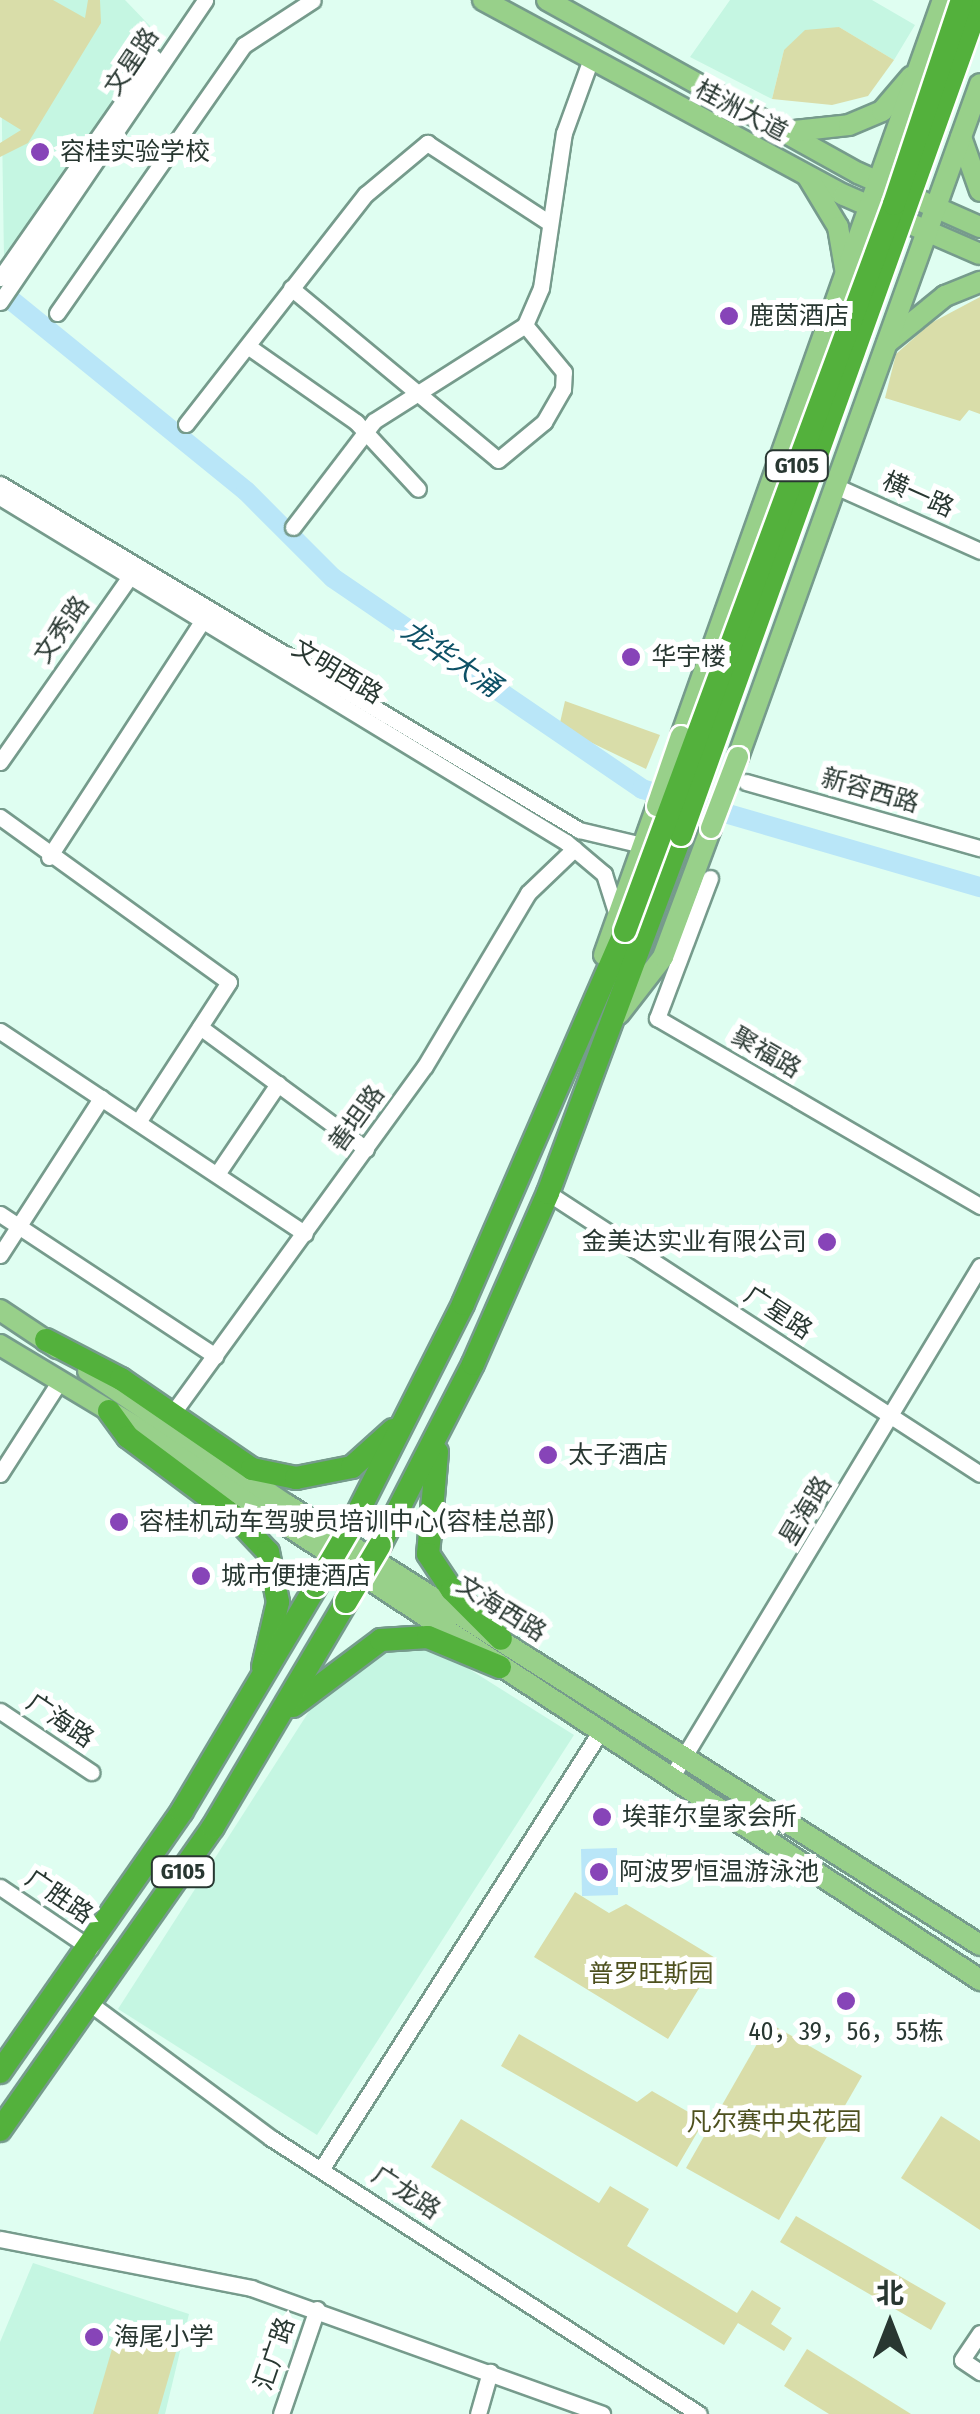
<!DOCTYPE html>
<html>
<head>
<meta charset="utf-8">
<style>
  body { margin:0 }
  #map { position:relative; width:980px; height:2414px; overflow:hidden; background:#dffef1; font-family:"Fira Sans Condensed","Noto Sans SC",sans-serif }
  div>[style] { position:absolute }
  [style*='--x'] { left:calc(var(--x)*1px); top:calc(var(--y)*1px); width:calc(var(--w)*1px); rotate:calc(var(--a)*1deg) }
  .built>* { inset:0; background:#c5f6e2 }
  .green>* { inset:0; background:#d9dda9 }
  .water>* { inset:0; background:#b9e6f8 }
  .river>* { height:20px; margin:-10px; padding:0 10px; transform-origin:10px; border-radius:10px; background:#b9e6f8 }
  .roads { filter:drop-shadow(2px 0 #769b8c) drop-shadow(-2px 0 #769b8c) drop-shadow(0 2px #769b8c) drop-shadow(0 -2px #769b8c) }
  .minor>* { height:15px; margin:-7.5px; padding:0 7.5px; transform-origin:7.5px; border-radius:7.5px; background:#fff }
  .major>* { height:20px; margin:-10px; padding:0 10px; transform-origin:10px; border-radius:10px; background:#98d08a }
  .highway>* { height:22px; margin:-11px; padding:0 11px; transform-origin:11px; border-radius:11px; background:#53b13c }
  .bridges { filter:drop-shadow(2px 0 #fff) drop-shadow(-2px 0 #fff) drop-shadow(0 2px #fff) drop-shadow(0 -2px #fff) }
  .major-bridge>* { height:20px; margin:-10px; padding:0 10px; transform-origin:10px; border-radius:10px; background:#98d08a }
  .highway-bridge>* { height:22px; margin:-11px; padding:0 11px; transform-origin:11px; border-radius:11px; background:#53b13c }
  .dots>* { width:28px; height:28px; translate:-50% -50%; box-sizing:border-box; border:5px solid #fff; border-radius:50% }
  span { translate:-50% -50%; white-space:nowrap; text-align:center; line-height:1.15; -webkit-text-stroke:10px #fff; paint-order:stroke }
  .shield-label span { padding:2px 8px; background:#fff; border:2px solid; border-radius:8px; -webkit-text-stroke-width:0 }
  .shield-label { font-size:22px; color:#283731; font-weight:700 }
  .street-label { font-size:25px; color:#283731 }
  .poi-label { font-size:25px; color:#283731 }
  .left { translate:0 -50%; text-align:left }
  .right { translate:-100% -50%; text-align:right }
  .park-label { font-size:25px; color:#4d501e }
  .water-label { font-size:28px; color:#0e5166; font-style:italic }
  .north { position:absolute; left:840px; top:2274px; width:100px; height:100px; -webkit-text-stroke:8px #fff; paint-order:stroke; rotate:0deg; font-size:28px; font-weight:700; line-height:40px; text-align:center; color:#283731 }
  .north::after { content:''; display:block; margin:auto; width:35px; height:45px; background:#283731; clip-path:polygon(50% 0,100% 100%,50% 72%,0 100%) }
</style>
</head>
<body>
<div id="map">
  <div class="built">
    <i style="clip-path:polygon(0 0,125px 0,150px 26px,155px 47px,4px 259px)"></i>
    <i style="clip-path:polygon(730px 0,872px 0,915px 25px,894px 60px,839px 27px,784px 50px,772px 99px,690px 57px)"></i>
    <i style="clip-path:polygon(439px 1650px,574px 1735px,317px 2135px,118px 2009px,333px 1674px,376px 1653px)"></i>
    <i style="clip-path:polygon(33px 2263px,189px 2314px,165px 2414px,0 2414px,0 2342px)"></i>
  </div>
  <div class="green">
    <i style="clip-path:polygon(0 0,53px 0,85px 18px,88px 0,100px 0,101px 23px,28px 143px,0 157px,0 143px,21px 130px,0 117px)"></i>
    <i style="clip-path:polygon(839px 27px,894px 60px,868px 96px,832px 105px,772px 99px,784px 50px,805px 30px)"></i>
    <i style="clip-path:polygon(980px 297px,980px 414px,969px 410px,960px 421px,885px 398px,896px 354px,931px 323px)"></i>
    <i style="clip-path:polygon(565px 701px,660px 735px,646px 769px,559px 727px)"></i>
    <i style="clip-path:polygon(575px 1892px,609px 1913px,626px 1904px,717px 1959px,668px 2039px,534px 1957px)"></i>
    <i style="clip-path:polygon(769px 2023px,862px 2076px,779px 2220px,686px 2168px)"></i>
    <i style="clip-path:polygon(519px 2034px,637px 2102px,652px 2091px,704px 2121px,677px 2167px,501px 2066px)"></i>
    <i style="clip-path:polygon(941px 2116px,980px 2141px,980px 2230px,901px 2178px)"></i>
    <i style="clip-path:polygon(461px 2119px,599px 2203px,610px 2186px,649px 2209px,627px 2246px,737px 2313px,752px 2290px,781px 2308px,771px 2324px,792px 2338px,784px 2351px,738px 2323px,724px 2345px,431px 2167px)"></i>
    <i style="clip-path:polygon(796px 2216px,946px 2303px,931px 2330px,780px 2242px)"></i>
    <i style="clip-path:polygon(145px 2321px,168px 2329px,178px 2345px,158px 2414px,93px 2414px,117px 2332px)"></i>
    <i style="clip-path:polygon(807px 2349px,911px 2414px,829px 2414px,784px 2386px)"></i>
  </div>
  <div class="water">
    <i style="clip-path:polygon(617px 1848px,618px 1895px,582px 1896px,581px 1849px)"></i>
  </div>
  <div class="river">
    <i style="--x:0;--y:291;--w:317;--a:39.1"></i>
    <i style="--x:246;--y:491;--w:123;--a:45"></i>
    <i style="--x:333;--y:578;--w:374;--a:34.3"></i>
    <i style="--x:642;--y:789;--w:352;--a:16.2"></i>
  </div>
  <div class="roads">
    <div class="minor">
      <i style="--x:0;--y:278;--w:269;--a:-55.1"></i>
      <i style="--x:291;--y:288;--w:269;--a:39.7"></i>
      <i style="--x:498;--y:460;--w:60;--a:-39.6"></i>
      <i style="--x:544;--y:422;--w:38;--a:-60"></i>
      <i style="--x:563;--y:389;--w:17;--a:-87"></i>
      <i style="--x:564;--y:372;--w:61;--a:-129.7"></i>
      <i style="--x:0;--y:302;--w:365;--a:-55.8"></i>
      <i style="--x:57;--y:313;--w:327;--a:-55.1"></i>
      <i style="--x:244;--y:45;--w:82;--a:-33.1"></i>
      <i style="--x:249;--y:347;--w:131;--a:35"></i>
      <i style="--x:356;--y:422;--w:91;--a:47.2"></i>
      <i style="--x:186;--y:424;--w:292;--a:-52"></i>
      <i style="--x:366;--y:194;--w:80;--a:-39.9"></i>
      <i style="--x:427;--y:143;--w:145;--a:33.1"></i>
      <i style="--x:0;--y:484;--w:675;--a:30.86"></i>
      <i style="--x:579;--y:830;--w:65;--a:13.4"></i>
      <i style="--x:835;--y:486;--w:159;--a:24.1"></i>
      <i style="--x:0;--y:497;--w:663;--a:31.36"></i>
      <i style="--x:566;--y:842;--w:50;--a:40.1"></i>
      <i style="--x:604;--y:874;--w:43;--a:72.4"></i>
      <i style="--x:293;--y:527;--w:133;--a:-52.6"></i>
      <i style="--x:374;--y:421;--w:179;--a:-32.4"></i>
      <i style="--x:525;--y:325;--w:40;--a:-66.6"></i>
      <i style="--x:541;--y:288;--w:157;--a:-81.6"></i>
      <i style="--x:564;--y:133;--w:79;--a:-70"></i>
      <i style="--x:0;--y:762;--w:227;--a:-55"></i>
      <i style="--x:746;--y:782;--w:243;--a:15.8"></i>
      <i style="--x:0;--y:817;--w:282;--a:35.8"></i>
      <i style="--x:229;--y:982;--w:167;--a:123"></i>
      <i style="--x:49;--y:857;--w:283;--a:-57"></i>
      <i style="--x:710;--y:878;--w:150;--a:110.7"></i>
      <i style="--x:657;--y:1018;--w:374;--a:30.2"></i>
      <i style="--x:200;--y:1027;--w:206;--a:36.3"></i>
      <i style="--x:0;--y:1031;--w:366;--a:33.6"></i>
      <i style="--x:217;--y:1174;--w:109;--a:-55.9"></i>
      <i style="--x:548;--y:1193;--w:515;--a:33.04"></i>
      <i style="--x:0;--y:1214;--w:258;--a:33.4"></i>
      <i style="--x:0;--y:1255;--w:187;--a:-57.2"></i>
      <i style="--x:172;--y:1414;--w:430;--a:-54"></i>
      <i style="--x:425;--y:1066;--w:201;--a:-59.2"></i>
      <i style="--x:528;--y:893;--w:64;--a:-43.7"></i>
      <i style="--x:0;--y:1474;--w:109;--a:-57.3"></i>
      <i style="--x:0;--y:1711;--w:110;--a:33.8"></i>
      <i style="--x:671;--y:1778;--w:598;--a:-58.89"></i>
      <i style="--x:0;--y:1887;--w:109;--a:34.1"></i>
      <i style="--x:92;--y:2005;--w:223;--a:36.6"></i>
      <i style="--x:271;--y:2138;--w:509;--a:32.82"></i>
      <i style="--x:322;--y:2168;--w:517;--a:-57.48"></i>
      <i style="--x:0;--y:2239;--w:256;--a:11"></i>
      <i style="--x:251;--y:2288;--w:373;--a:19.7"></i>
      <i style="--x:980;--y:2333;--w:32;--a:124"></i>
      <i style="--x:962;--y:2360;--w:22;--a:34"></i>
      <i style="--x:281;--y:2414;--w:111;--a:-71.1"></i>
      <i style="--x:478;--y:2414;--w:44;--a:-74.1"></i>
    </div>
    <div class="major">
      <i style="--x:483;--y:0;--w:410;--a:28.4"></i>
      <i style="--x:844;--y:195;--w:148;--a:23.5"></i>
      <i style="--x:547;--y:0;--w:356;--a:29.1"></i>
      <i style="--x:858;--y:173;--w:133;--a:23.9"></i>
      <i style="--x:785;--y:132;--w:64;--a:-6.2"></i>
      <i style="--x:849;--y:125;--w:36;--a:-23"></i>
      <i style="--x:882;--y:111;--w:45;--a:-49.5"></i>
      <i style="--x:961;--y:137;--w:57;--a:70.6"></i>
      <i style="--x:808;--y:177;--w:58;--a:59"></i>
      <i style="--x:838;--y:227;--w:48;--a:80.3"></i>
      <i style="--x:887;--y:343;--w:75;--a:-39"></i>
      <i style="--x:945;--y:296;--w:38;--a:-22"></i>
      <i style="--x:681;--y:736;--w:781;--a:-70.41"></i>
      <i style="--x:738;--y:757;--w:715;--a:-70.22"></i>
      <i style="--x:604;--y:955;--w:158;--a:-70.4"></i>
      <i style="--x:619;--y:1014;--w:72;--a:-52.3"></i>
      <i style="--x:663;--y:957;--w:138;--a:-69.6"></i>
      <i style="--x:0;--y:1310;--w:69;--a:33.7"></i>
      <i style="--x:0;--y:1345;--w:163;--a:31"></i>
      <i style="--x:140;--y:1429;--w:1005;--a:33.26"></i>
      <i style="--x:88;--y:1371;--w:240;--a:34"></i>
      <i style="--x:287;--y:1505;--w:821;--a:32.41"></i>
    </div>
    <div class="highway">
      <i style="--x:46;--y:1340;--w:85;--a:27.5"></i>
      <i style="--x:121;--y:1379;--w:159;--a:34.5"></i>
      <i style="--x:252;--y:1469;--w:45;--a:11.6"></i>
      <i style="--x:296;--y:1478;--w:57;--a:-11.1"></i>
      <i style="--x:352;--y:1467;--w:55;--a:-42.1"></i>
      <i style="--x:109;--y:1411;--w:32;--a:54"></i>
      <i style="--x:128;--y:1437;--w:134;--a:36.8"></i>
      <i style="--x:235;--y:1517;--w:48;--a:46.7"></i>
      <i style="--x:268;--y:1552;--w:51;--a:78.7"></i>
      <i style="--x:278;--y:1602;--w:67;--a:103"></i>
      <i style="--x:437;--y:1452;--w:102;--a:95"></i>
      <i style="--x:428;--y:1554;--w:43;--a:56.3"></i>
      <i style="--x:452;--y:1590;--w:69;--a:45"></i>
      <i style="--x:350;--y:1528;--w:251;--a:-63.2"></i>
      <i style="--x:463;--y:1304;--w:407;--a:-66.5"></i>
      <i style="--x:380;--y:1545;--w:203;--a:-62.8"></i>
      <i style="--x:473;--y:1364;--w:187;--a:-66.3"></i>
      <i style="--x:548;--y:1193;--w:382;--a:-69.6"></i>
      <i style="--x:293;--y:1706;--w:110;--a:-36.9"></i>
      <i style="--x:381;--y:1640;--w:47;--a:-3.7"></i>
      <i style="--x:428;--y:1637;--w:78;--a:22.6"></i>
      <i style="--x:0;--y:2072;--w:318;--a:-55.1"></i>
      <i style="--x:182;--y:1811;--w:262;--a:-59.2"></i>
      <i style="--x:0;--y:2130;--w:370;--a:-54.9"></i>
      <i style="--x:213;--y:1827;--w:261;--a:-59.4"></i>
    </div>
  </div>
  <div class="bridges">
    <div class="major-bridge">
      <i style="--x:657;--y:806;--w:74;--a:-71.1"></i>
      <i style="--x:711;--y:828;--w:76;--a:-69.2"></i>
    </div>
    <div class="highway-bridge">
      <i style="--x:681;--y:835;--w:887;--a:-70.3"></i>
      <i style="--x:625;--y:931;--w:775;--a:-69.69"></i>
      <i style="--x:894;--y:204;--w:215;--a:-71.6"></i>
      <i style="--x:316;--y:1586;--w:67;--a:-59.6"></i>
      <i style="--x:346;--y:1602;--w:66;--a:-59.2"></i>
    </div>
  </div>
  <div class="dots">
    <i style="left:40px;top:152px;background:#8744b8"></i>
    <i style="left:729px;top:316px;background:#8744b8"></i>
    <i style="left:631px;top:657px;background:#8744b8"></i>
    <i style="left:827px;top:1242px;background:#8744b8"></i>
    <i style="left:548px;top:1455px;background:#8744b8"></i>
    <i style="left:119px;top:1522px;background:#8744b8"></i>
    <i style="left:201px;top:1576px;background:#8744b8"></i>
    <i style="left:602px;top:1817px;background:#8744b8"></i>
    <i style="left:599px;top:1872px;background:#8744b8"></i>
    <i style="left:846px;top:2001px;background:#8744b8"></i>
    <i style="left:94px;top:2337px;background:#8744b8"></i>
  </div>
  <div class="shield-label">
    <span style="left:797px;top:466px">G105</span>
    <span style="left:183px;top:1872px">G105</span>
  </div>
  <div class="street-label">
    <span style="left:132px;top:62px;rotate:-56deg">文星路</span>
    <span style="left:741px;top:111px;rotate:28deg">桂洲大道</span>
    <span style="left:918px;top:495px;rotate:24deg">横一路</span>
    <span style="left:62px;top:630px;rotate:-55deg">文秀路</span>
    <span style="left:337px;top:672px;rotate:31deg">文明西路</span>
    <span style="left:870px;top:791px;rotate:16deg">新容西路</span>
    <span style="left:766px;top:1053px;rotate:30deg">聚福路</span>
    <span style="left:357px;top:1119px;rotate:-54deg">善坦路</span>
    <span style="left:778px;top:1313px;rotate:33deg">广星路</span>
    <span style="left:806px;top:1511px;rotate:-59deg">星海路</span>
    <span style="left:501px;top:1609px;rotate:32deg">文海西路</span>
    <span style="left:60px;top:1721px;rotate:34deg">广海路</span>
    <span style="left:59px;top:1897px;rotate:34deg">广胜路</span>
    <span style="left:406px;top:2193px;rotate:33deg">广龙路</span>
    <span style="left:275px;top:2354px;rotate:-71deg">汇广路</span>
  </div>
  <div class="poi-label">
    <span class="left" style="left:60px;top:152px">容桂实验学校</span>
    <span class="left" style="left:749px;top:316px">鹿茵酒店</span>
    <span class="left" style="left:651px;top:657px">华宇楼</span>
    <span class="right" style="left:807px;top:1242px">金美达实业有限公司</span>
    <span class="left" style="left:568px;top:1455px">太子酒店</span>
    <span class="left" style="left:139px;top:1522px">容桂机动车驾驶员培训中心(容桂总部)</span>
    <span class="left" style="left:221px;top:1576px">城市便捷酒店</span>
    <span class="left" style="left:622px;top:1817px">埃菲尔皇家会所</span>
    <span class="left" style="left:619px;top:1872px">阿波罗恒温游泳池</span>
    <span style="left:846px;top:2032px">40，39，56，55栋</span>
    <span class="left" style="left:114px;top:2337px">海尾小学</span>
  </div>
  <div class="park-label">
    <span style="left:651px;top:1974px">普罗旺斯园</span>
    <span style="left:774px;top:2122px">凡尔赛中央花园</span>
  </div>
  <div class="water-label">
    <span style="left:451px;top:659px;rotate:34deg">龙华大涌</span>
  </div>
  <div class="north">北</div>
</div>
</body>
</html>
